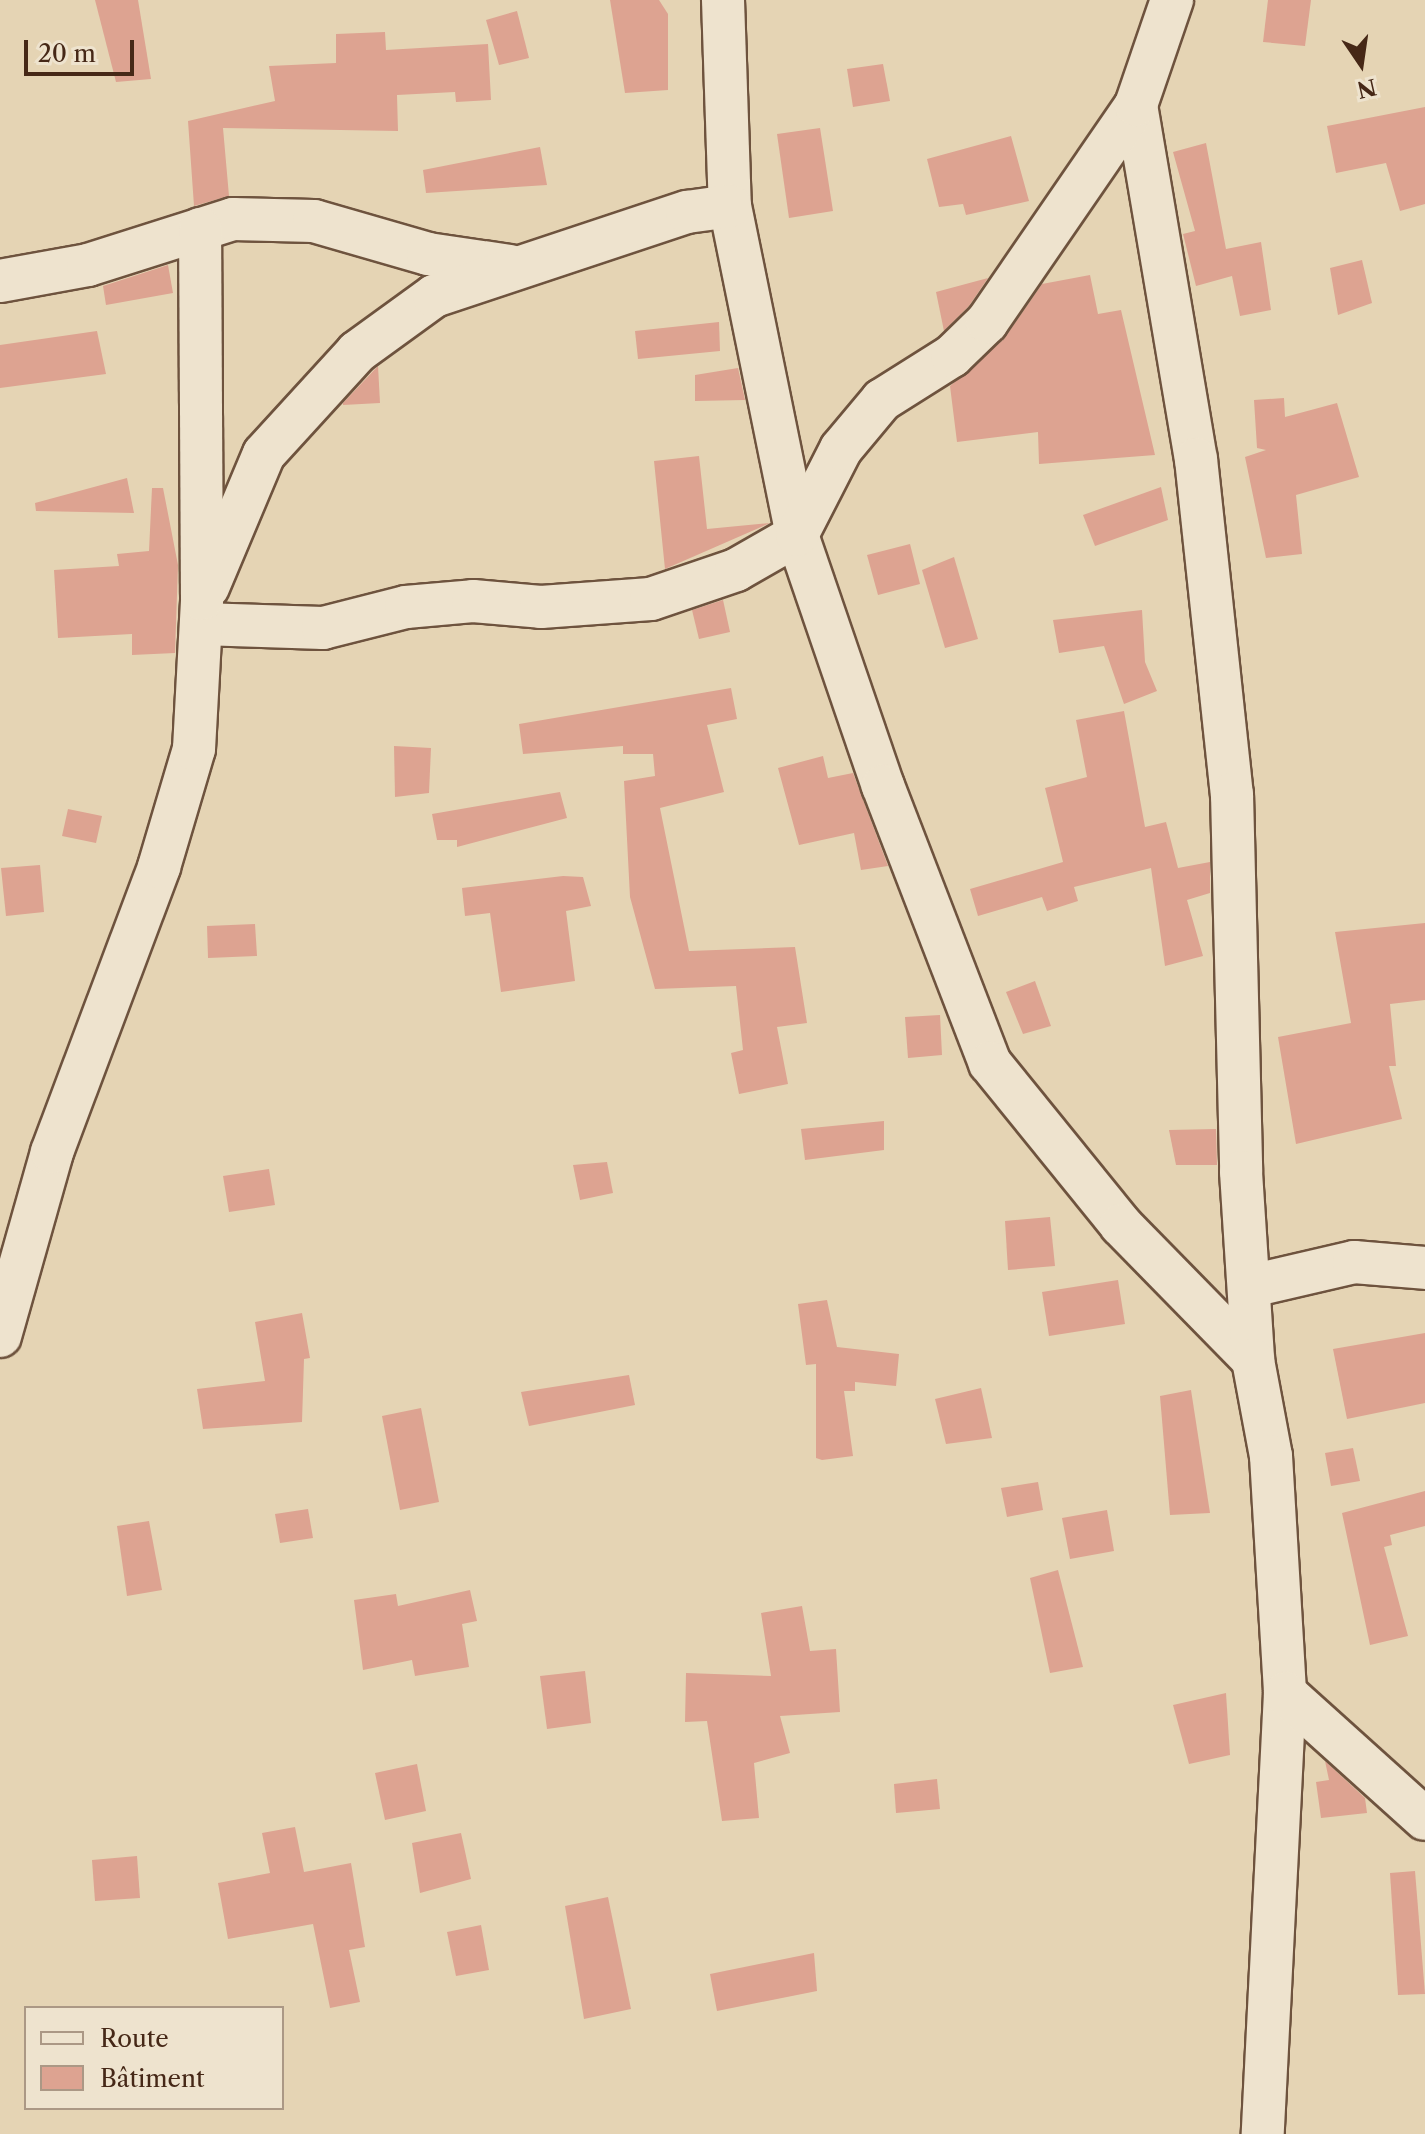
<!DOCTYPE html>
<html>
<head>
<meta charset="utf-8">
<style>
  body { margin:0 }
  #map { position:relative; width:1425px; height:2134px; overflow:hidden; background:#e5d4b4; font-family:"Libre Caslon Text",serif }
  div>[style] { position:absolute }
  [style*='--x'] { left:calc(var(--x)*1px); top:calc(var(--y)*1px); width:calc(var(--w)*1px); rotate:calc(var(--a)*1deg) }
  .building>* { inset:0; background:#dda391 }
  .roads { filter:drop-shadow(2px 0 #6e533e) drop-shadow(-2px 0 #6e533e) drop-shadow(0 2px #6e533e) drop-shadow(0 -2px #6e533e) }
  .minor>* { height:42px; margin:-21px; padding:0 21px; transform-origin:21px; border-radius:21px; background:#eee3ce }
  span { translate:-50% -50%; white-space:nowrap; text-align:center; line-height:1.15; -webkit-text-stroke:6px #eee3ce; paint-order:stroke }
  .legend { position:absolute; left:24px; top:2006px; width:260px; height:104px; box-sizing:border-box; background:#eee3ce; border:2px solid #ab9885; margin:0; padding:10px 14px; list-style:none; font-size:24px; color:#462817 }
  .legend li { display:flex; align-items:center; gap:16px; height:40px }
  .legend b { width:40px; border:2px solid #ab9885 }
  .north { position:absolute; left:1321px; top:24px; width:80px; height:80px; -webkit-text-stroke:6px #eee3ce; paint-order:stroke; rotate:167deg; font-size:22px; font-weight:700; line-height:32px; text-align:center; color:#462817 }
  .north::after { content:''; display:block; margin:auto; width:28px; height:36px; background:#462817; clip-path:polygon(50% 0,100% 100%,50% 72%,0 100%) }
  .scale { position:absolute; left:24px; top:40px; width:110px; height:36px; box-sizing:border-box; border:4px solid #462817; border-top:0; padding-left:10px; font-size:24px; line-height:28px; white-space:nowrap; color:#462817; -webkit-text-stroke:6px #eee3ce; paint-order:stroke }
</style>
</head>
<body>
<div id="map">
  <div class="building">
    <i style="clip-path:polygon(95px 0,138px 0,151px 79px,116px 82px)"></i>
    <i style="clip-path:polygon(610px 0,659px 0,668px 14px,668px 90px,625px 93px)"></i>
    <i style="clip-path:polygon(1268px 0,1311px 0,1305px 46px,1263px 42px)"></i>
    <i style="clip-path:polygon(517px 11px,529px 58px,499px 65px,486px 20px)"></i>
    <i style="clip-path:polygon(385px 32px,386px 50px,488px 44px,491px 100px,456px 102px,455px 92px,397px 95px,398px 131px,223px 128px,229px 196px,194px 206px,188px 121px,275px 101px,269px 66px,336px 63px,336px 34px)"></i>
    <i style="clip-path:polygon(883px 64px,890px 101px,853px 107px,847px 69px)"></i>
    <i style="clip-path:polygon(1425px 107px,1425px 204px,1400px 211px,1386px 163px,1336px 173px,1327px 126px)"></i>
    <i style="clip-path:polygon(820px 128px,833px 211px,789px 218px,777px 134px)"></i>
    <i style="clip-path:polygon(1011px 136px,1029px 201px,966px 215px,963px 204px,939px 207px,927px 159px)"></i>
    <i style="clip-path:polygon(1206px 143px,1226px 249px,1261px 242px,1271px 310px,1240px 316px,1232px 276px,1196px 286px,1183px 234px,1195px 231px,1173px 152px)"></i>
    <i style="clip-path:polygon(540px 147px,547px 185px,426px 193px,423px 170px)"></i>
    <i style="clip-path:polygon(1362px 260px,1372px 303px,1338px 315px,1330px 268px)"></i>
    <i style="clip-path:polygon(168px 265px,173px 293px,106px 305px,103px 286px)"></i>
    <i style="clip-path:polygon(1090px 275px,1098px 314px,1121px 310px,1155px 455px,1039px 464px,1038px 432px,957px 442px,950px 386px,1004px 339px,1042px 284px)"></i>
    <i style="clip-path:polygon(988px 278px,969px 306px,944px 331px,936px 292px)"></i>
    <i style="clip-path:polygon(719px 322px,720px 351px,638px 359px,635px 331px)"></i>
    <i style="clip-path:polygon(97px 331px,106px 374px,0 388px,0 345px)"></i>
    <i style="clip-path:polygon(378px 366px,380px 403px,343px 405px,343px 403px)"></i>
    <i style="clip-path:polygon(738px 368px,745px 400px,695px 401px,695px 375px)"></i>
    <i style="clip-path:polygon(1284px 398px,1285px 417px,1337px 403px,1359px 477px,1296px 495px,1302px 554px,1266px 558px,1245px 457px,1266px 450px,1257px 448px,1254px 400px)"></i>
    <i style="clip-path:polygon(699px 456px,707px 529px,770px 523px,665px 569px,654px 461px)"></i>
    <i style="clip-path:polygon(127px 478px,134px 513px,36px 511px,35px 503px)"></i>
    <i style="clip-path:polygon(1161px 487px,1168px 520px,1095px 546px,1083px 515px)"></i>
    <i style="clip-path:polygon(152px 488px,163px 488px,178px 565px,175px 653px,132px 655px,132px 634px,58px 638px,54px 570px,119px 566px,117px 554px,149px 551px)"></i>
    <i style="clip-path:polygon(910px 544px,920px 584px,878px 595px,867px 555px)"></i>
    <i style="clip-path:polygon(954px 557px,978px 639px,945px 648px,922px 570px)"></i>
    <i style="clip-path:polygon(723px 600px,730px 632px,699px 639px,692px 610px)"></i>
    <i style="clip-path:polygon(1142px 610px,1145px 662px,1157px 691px,1124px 704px,1104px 646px,1059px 653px,1053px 620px)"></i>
    <i style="clip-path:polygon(731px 688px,737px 719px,707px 725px,724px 792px,660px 808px,689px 951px,795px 947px,807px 1023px,777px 1027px,788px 1084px,739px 1094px,731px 1053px,743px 1050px,736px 986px,655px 989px,630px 897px,624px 781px,655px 776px,653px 754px,623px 754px,623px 746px,523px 754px,519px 724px)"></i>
    <i style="clip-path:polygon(1124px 711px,1145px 827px,1166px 822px,1178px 868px,1210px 862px,1210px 893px,1187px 900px,1203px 956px,1165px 966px,1151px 868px,1074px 887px,1078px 901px,1047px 911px,1042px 897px,978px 916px,970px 889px,1063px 862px,1045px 788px,1087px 777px,1076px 720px)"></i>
    <i style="clip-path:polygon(394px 746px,431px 748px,429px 793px,395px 797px)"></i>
    <i style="clip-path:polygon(823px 756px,828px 778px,853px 773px,888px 866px,861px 870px,854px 833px,799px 845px,778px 768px)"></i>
    <i style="clip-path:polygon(560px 792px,567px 818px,457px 847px,457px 840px,437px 840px,432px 814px)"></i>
    <i style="clip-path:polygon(68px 809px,102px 816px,96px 843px,62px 836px)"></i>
    <i style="clip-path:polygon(40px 865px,44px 912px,6px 916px,1px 868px)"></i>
    <i style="clip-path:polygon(563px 876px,583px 877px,591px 906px,566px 911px,575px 981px,501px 992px,490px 913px,465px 916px,462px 888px)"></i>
    <i style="clip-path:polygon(1425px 923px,1425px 1000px,1390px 1004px,1396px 1066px,1389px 1066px,1402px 1119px,1296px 1144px,1278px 1037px,1351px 1023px,1335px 932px)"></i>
    <i style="clip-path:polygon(255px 924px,257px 956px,208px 958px,207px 926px)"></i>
    <i style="clip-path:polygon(1035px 981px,1051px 1026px,1023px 1034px,1006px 992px)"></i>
    <i style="clip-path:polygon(940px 1015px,942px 1055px,908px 1058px,905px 1017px)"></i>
    <i style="clip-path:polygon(884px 1121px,884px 1150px,805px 1160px,801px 1129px)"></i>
    <i style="clip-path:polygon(1216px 1129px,1217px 1165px,1176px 1165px,1169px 1130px)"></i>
    <i style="clip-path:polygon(607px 1162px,613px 1193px,580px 1200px,573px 1165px)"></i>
    <i style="clip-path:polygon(269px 1169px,275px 1205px,229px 1212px,223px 1176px)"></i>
    <i style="clip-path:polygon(1050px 1217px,1055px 1266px,1008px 1270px,1005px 1221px)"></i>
    <i style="clip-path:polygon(1118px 1280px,1125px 1324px,1049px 1336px,1042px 1292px)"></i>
    <i style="clip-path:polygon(827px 1300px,837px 1347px,899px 1354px,896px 1386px,855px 1382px,855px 1391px,844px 1391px,853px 1456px,822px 1460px,816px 1458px,816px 1364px,806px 1365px,798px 1304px)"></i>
    <i style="clip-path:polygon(302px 1313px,310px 1358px,304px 1359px,302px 1422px,203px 1429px,197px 1389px,265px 1381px,255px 1322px)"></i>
    <i style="clip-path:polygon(1425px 1333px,1425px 1403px,1347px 1419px,1333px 1349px)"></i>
    <i style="clip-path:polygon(629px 1375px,635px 1405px,529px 1426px,521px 1392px)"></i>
    <i style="clip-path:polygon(981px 1388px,992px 1438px,946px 1444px,935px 1399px)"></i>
    <i style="clip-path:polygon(1191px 1390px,1210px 1513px,1170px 1515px,1160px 1396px)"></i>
    <i style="clip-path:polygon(421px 1408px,439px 1502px,400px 1510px,382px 1416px)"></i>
    <i style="clip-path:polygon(1353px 1448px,1360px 1481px,1331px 1486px,1325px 1453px)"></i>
    <i style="clip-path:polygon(1038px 1482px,1043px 1510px,1007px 1517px,1001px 1488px)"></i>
    <i style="clip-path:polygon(1425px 1491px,1425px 1526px,1390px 1535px,1392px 1545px,1384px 1547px,1408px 1636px,1370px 1645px,1342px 1513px)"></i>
    <i style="clip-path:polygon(308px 1509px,313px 1538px,280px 1543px,275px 1514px)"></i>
    <i style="clip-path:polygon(1107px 1510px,1114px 1551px,1070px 1559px,1062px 1518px)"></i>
    <i style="clip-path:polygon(149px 1521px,162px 1590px,127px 1596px,117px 1526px)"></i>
    <i style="clip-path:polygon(1058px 1570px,1083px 1667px,1050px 1673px,1030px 1578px)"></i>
    <i style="clip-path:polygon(470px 1590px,477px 1621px,462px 1624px,469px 1667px,415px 1676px,412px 1660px,363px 1670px,354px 1600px,396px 1594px,398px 1606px)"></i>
    <i style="clip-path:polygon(802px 1606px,810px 1651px,836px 1649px,840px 1712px,780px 1716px,790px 1753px,754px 1763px,759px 1818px,722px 1821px,707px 1721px,685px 1722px,686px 1673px,771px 1676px,761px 1613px)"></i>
    <i style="clip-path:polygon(585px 1671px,591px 1723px,547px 1729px,540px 1676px)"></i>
    <i style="clip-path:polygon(1226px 1693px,1230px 1755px,1189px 1764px,1173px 1705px)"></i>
    <i style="clip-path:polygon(1325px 1761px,1365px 1798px,1367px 1813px,1321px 1818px,1316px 1782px,1329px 1780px)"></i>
    <i style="clip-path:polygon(417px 1764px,426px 1811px,385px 1820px,375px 1773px)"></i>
    <i style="clip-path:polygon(937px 1779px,940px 1809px,896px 1813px,894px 1784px)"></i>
    <i style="clip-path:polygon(295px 1827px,304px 1872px,351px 1863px,365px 1947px,349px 1950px,360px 2002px,330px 2008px,313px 1924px,228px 1939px,218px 1883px,270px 1873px,262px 1833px)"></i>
    <i style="clip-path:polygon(461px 1833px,471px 1879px,420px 1893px,412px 1843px)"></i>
    <i style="clip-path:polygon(137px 1856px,140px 1898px,95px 1901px,92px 1860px)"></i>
    <i style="clip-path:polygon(1415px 1871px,1425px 1994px,1398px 1995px,1390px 1873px)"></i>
    <i style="clip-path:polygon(608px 1897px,631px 2009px,584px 2019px,565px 1906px)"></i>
    <i style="clip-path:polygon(481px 1925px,489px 1970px,456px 1976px,447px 1932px)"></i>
    <i style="clip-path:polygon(814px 1953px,817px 1991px,717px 2011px,710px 1974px)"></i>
  </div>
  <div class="roads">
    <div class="minor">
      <i style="--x:723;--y:0;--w:206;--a:88.1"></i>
      <i style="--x:730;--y:206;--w:336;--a:78.5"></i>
      <i style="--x:797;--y:535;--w:265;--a:71.1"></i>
      <i style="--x:883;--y:786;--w:297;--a:68.9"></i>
      <i style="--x:990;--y:1063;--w:208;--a:51"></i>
      <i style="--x:1121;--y:1225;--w:189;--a:45.6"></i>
      <i style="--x:1136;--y:105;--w:359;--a:80.4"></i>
      <i style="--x:1196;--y:459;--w:337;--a:83.9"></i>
      <i style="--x:1232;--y:794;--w:378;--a:88.6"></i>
      <i style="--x:1241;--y:1172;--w:188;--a:86.3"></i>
      <i style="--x:1253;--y:1360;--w:98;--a:79.4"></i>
      <i style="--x:1271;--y:1456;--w:237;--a:86.6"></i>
      <i style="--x:1285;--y:1693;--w:442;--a:92.9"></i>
      <i style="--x:0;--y:281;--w:89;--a:-10.3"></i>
      <i style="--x:88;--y:265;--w:152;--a:-17.6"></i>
      <i style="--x:233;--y:219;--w:81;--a:1.4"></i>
      <i style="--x:314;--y:221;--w:119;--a:16.1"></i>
      <i style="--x:428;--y:254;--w:83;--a:8.3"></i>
      <i style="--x:208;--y:587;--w:144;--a:-67.2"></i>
      <i style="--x:264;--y:454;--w:138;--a:-47.6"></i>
      <i style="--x:357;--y:352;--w:95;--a:-36"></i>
      <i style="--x:434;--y:296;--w:267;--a:-18.4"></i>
      <i style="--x:687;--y:212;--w:43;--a:-7.9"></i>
      <i style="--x:201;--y:624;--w:122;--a:1.9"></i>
      <i style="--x:323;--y:628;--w:86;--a:-14.2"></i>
      <i style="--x:406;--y:607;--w:67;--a:-5.1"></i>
      <i style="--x:473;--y:601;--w:68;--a:5"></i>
      <i style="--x:541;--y:607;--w:110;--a:-4.2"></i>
      <i style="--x:651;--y:599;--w:90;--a:-18.8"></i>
      <i style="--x:736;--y:570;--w:70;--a:-29.8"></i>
      <i style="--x:797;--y:535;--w:97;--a:-62.9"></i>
      <i style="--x:841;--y:449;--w:64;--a:-50.1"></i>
      <i style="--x:882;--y:400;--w:83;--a:-32.2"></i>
      <i style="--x:952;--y:356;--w:49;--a:-44.2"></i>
      <i style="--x:987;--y:322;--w:263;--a:-55.5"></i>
      <i style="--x:1136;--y:105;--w:111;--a:-71.1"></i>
      <i style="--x:1251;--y:1286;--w:106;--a:-13.1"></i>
      <i style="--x:1354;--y:1262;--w:71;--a:4.8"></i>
      <i style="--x:0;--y:1336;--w:191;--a:-74.2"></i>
      <i style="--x:52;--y:1152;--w:304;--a:-69.4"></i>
      <i style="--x:159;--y:867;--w:123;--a:-73.5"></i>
      <i style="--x:194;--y:749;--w:150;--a:-86.9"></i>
      <i style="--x:202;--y:599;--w:370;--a:-90.3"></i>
      <i style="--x:1285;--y:1693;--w:188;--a:42"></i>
    </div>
  </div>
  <ul class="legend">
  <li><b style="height:10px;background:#eee3ce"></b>Route</li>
  <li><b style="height:22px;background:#dda391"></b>Bâtiment</li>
  </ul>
  <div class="north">N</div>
  <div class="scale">20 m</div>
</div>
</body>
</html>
